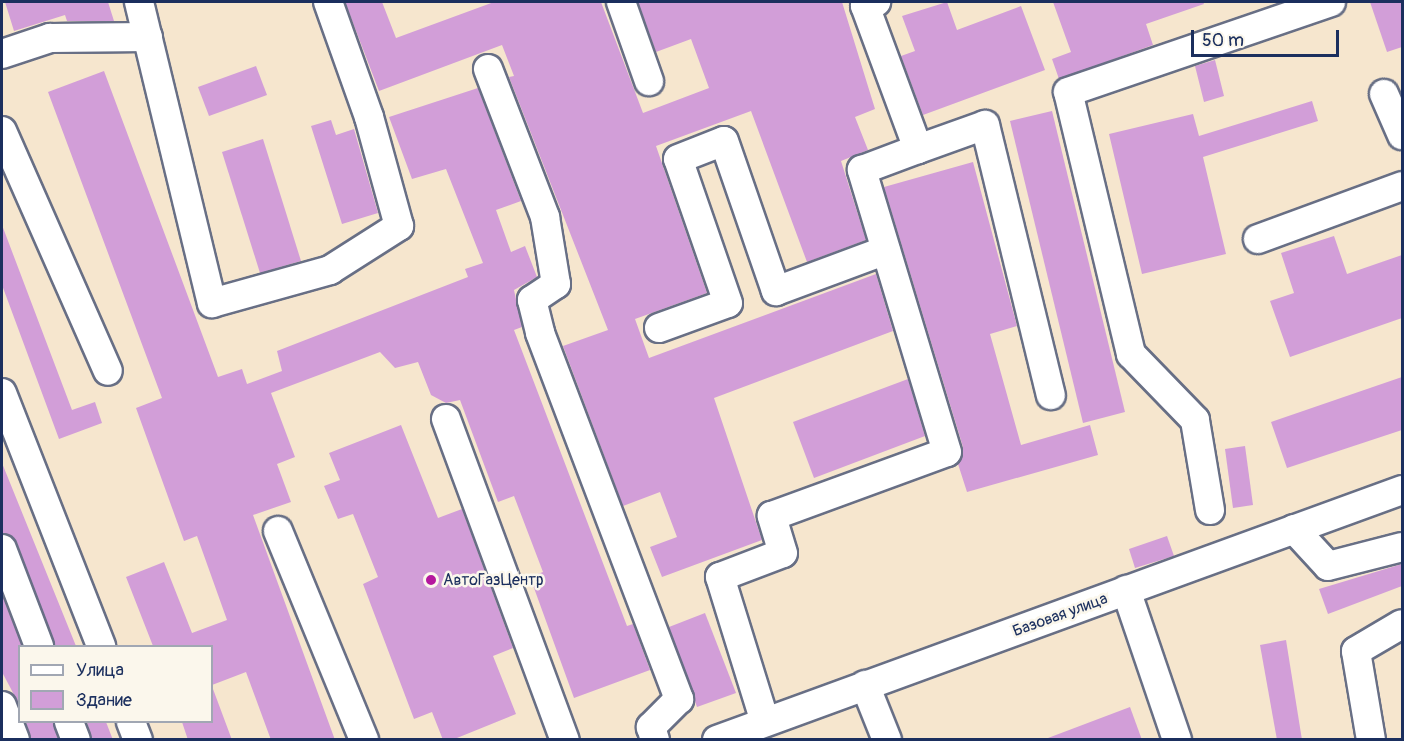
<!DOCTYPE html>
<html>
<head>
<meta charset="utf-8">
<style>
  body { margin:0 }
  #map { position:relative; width:1404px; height:741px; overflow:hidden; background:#f6e6ce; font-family:Pangolin,sans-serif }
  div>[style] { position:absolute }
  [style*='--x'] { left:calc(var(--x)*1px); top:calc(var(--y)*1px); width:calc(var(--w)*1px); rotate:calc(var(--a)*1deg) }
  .building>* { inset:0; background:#d29ed8 }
  .roads { filter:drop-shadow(2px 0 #686f85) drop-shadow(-2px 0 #686f85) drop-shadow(0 2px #686f85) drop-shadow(0 -2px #686f85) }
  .minor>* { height:28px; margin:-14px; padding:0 14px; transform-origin:14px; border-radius:14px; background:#fff }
  .dots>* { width:16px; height:16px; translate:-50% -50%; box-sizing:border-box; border:3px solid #fbf7ec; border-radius:50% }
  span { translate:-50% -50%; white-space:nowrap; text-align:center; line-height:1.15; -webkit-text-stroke:5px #fbf7ec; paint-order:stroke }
  .poi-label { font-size:16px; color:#1b2f5e }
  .left { translate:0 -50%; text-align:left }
  .street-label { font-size:16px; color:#1b2f5e }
  .frame { position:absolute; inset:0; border:3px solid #1b2f5e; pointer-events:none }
  .legend { position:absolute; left:18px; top:645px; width:195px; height:78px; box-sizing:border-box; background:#fbf7ec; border:2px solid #a1a7b3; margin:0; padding:8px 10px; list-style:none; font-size:18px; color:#1b2f5e }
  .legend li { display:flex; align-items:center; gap:12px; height:30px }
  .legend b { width:30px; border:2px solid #a1a7b3 }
  .scale { position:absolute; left:1191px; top:30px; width:148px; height:27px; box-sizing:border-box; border:3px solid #1b2f5e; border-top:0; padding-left:8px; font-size:18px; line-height:21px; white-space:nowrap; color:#1b2f5e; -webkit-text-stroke:4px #fbf7ec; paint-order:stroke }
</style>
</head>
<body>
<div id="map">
  <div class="building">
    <i style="clip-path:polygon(5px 2px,108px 2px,114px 21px,67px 21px,65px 15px,14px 31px)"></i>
    <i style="clip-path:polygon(345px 2px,382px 2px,396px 38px,494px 2px,601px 2px,643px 113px,709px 88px,691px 39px,656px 52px,638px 2px,842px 2px,875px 109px,855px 117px,868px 150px,841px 161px,866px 240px,807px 262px,751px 111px,656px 146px,707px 293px,635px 319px,649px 358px,876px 274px,893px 331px,714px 398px,762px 540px,662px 577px,650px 547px,677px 537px,660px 492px,623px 506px,563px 346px,608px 330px,509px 77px,514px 76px,502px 45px,379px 91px)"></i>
    <i style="clip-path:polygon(947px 2px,957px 30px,1021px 6px,1045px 70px,923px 115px,901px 56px,915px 51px,902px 16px)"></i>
    <i style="clip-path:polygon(1053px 2px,1203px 2px,1204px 4px,1146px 24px,1153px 45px,1059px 79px,1052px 59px,1071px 52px)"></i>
    <i style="clip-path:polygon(1370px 2px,1402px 2px,1402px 47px,1387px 52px)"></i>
    <i style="clip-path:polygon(1215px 60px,1224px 96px,1204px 102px,1195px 66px)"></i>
    <i style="clip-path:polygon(256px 66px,267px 95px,209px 116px,198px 87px)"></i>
    <i style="clip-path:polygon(104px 71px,218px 377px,242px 369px,247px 384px,282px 371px,277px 351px,468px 277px,465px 269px,483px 263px,446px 169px,412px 179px,389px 117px,478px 88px,521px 201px,496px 210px,511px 252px,525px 246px,537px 277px,514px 290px,522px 327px,514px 330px,627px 626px,633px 624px,650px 670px,574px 698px,530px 577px,543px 572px,514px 496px,498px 502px,460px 400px,446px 403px,431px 395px,418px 362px,395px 368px,380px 352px,271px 393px,295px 457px,277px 464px,291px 502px,253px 515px,335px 740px,271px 740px,246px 672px,212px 685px,212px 646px,153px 646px,126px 577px,164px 562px,192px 633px,227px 620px,197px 536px,184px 541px,136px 408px,162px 398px,48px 92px)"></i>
    <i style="clip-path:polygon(1312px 101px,1318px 121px,1203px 157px,1226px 254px,1142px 274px,1109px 134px,1193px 114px,1199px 136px)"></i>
    <i style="clip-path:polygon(1052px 111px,1125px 412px,1083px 423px,1010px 121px)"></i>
    <i style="clip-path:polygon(331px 120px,336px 135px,354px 129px,378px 213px,342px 224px,311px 126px)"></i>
    <i style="clip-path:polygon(263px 139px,301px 261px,260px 273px,222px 152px)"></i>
    <i style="clip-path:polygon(973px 162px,1017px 326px,990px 334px,1021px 445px,1090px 425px,1098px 455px,967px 492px,958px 464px,963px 447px,884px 187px)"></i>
    <i style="clip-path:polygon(2px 225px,72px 410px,95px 402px,102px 423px,59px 439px,2px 285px)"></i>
    <i style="clip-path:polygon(1334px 236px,1347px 274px,1402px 255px,1402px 318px,1290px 357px,1270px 301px,1294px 293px,1281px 253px)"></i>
    <i style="clip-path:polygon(1402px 377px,1402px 430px,1287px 468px,1271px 422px)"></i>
    <i style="clip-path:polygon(908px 379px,925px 436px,814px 478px,793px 422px)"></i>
    <i style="clip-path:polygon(401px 425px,438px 518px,462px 509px,513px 648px,493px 656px,516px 714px,452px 740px,443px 740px,432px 712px,414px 719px,363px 584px,378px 577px,353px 514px,338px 519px,324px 486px,340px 480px,329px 453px)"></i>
    <i style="clip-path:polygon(1245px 446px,1253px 505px,1233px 508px,1225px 449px)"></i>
    <i style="clip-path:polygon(2px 463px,76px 646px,55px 646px,17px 543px,2px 533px)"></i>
    <i style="clip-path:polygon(1167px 536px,1174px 556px,1135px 568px,1129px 549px)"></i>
    <i style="clip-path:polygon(1402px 564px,1402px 586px,1328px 614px,1319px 589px)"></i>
    <i style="clip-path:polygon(2px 594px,22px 646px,20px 706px,2px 672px)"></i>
    <i style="clip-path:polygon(705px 613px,736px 693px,697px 707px,669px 627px)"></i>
    <i style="clip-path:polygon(1286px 640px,1302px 740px,1277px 740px,1260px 645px)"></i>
    <i style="clip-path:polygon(213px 689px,232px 740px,188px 740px,182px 722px,212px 722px)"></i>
    <i style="clip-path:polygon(1130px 707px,1142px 740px,1048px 740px,1048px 738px)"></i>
    <i style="clip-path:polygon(26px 722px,53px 722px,58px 740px,31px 740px)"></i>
    <i style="clip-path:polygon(87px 722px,106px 722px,113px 740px,92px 740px)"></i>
  </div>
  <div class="roads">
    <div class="minor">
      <i style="--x:139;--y:2;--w:310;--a:76.4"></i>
      <i style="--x:212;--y:303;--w:123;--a:-15.6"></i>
      <i style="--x:330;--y:270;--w:82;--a:-32.5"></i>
      <i style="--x:399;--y:226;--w:113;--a:-105.4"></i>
      <i style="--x:369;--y:117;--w:122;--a:-109.6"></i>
      <i style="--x:621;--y:2;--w:84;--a:70.5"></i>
      <i style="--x:2;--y:54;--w:51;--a:-18.4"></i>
      <i style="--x:50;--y:38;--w:98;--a:-0.6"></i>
      <i style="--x:488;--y:69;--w:159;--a:68.9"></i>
      <i style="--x:545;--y:217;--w:68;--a:80.7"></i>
      <i style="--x:556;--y:284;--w:29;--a:146"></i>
      <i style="--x:532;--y:300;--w:34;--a:76"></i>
      <i style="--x:540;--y:333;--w:392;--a:69.2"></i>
      <i style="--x:679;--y:699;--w:40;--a:135"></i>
      <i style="--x:651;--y:727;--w:14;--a:73"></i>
      <i style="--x:1384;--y:94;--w:45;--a:66.3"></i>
      <i style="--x:2;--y:131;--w:262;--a:66.2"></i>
      <i style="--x:918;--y:149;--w:71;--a:-19.7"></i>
      <i style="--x:985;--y:125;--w:278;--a:76.3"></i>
      <i style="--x:1258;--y:239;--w:153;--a:-20.2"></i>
      <i style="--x:659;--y:328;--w:73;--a:-19.9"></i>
      <i style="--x:728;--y:303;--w:152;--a:-109.1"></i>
      <i style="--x:678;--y:159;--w:49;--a:-21.4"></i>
      <i style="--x:724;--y:141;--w:159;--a:70.9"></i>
      <i style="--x:776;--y:291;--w:117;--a:-20.4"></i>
      <i style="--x:2;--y:393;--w:272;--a:68.6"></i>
      <i style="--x:446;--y:419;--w:342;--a:69.7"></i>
      <i style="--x:1210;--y:510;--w:91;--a:-99.5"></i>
      <i style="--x:1195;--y:420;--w:92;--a:-134.1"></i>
      <i style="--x:1131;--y:354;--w:269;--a:-103.5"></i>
      <i style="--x:1068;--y:92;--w:278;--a:-18.9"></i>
      <i style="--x:1294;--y:529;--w:50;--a:47.4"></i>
      <i style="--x:1328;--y:566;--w:76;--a:-14.4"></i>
      <i style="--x:278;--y:531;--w:226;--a:67.6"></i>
      <i style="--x:2;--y:549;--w:104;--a:69.1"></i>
      <i style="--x:1126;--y:590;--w:158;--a:71.2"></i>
      <i style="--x:865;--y:685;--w:59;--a:68.2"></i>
      <i style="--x:2;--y:706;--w:36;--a:69"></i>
      <i style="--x:69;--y:722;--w:19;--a:69"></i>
      <i style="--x:131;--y:722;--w:19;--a:69"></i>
      <i style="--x:765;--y:722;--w:152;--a:-107.2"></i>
      <i style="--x:720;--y:577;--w:67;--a:-20.9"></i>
      <i style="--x:783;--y:553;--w:39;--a:-107"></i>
      <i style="--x:772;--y:516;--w:186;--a:-20.1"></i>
      <i style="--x:947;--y:452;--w:295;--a:-106.8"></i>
      <i style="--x:862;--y:170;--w:60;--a:-20.6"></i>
      <i style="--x:918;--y:149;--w:153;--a:-110.3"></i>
      <i style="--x:865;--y:6;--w:12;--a:-20"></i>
      <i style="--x:717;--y:740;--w:729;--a:-20.05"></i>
      <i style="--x:1371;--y:740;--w:90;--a:-99.6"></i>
      <i style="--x:1356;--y:651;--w:53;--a:-30.4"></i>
    </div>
  </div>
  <div class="dots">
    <i style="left:431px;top:580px;background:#b5179e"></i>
  </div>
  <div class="poi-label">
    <span class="left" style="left:443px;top:580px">АвтоГазЦентр</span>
  </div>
  <div class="street-label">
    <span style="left:1060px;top:615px;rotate:-20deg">Базовая улица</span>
  </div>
  <div class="frame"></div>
  <ul class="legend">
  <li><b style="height:8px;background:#fff"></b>Улица</li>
  <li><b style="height:16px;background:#d29ed8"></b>Здание</li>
  </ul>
  <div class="scale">50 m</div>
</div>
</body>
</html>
